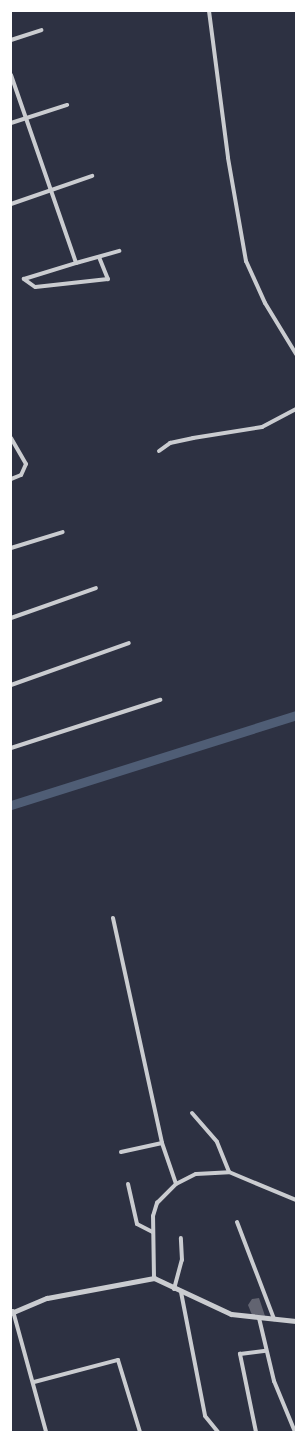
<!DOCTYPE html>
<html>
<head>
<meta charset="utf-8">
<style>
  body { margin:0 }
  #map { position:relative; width:307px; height:1443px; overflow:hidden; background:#2d3142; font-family:Poppins,sans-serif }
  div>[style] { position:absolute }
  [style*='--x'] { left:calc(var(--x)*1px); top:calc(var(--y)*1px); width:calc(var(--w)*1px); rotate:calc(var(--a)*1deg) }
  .canal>* { height:9px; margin:-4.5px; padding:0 4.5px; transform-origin:4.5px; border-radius:4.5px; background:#4f5d75 }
  .building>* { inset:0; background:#626471 }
  .minor>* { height:4px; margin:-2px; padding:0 2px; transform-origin:2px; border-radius:2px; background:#caccd0 }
  .tertiary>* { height:5px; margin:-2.5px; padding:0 2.5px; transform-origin:2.5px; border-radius:2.5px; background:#caccd0 }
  span { translate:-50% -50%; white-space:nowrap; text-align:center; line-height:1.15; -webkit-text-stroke:3.5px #fff; paint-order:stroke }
  .frame { position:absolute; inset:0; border:12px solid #fff; pointer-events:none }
</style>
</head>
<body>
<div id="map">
  <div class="canal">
    <i style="--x:11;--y:805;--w:299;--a:-17.5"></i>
  </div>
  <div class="building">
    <i style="clip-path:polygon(259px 1298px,265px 1316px,252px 1315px,248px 1305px,252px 1299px)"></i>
  </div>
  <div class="minor">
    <i style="--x:209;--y:11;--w:148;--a:82.6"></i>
    <i style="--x:228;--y:158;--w:105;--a:80.1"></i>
    <i style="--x:246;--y:261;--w:46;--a:65.7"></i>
    <i style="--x:265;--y:303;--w:60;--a:58.7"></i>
    <i style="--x:11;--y:40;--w:32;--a:-18"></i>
    <i style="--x:11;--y:75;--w:199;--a:70.9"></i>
    <i style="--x:11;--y:123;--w:59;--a:-17.8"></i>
    <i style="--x:11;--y:204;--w:86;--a:-19.1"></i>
    <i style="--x:99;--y:257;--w:24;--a:68"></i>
    <i style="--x:108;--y:279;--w:73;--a:173.7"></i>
    <i style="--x:35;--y:287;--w:14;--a:-144"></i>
    <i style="--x:24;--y:279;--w:54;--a:-17.1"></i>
    <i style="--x:76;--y:263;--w:45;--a:-15.6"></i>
    <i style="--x:11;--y:438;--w:30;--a:60"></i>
    <i style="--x:26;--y:464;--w:12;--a:114"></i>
    <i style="--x:21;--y:475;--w:11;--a:158"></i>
    <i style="--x:159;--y:451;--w:14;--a:-36"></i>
    <i style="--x:170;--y:443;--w:24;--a:-12"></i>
    <i style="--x:193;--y:438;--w:70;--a:-9.1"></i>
    <i style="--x:262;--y:427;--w:38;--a:-28"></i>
    <i style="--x:11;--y:548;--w:54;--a:-17.1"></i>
    <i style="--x:11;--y:618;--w:90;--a:-19.4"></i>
    <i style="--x:11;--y:685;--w:125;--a:-19.6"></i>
    <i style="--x:11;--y:748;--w:157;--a:-17.9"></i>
    <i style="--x:113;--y:918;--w:230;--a:77.7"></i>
    <i style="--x:162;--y:1143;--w:43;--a:71.1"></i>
    <i style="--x:192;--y:1113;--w:38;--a:49"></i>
    <i style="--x:217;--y:1142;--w:32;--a:68"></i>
    <i style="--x:121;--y:1152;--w:42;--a:-12.4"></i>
    <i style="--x:128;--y:1184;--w:41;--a:77.3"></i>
    <i style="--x:137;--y:1224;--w:18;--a:27"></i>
    <i style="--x:237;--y:1222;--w:104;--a:69.1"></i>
    <i style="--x:154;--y:1278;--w:62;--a:-90.9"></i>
    <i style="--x:153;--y:1216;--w:14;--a:-73"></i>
    <i style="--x:157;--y:1203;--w:27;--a:-45"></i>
    <i style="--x:176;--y:1184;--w:22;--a:-27"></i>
    <i style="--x:196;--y:1174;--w:33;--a:-3"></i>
    <i style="--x:229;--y:1172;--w:73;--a:22.7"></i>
    <i style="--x:174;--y:1289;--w:30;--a:-75"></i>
    <i style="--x:182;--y:1260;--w:22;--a:-93"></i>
    <i style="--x:181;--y:1292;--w:126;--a:79"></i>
    <i style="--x:205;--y:1416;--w:21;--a:51"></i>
    <i style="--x:13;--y:1311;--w:125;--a:74.7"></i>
    <i style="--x:259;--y:1318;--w:65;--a:76.6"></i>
    <i style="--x:274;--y:1381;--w:55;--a:67.6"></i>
    <i style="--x:34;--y:1382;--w:87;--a:-14.7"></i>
    <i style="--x:118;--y:1360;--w:75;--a:73"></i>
    <i style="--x:256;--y:1432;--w:80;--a:-101.6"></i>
    <i style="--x:240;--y:1354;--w:26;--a:-7"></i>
  </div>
  <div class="tertiary">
    <i style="--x:11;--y:1313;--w:39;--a:-23"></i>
    <i style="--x:47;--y:1298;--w:109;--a:-10.6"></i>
    <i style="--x:154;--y:1278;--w:85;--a:25.1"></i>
    <i style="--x:231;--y:1314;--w:65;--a:6.1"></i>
  </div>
  <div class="frame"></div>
</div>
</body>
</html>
